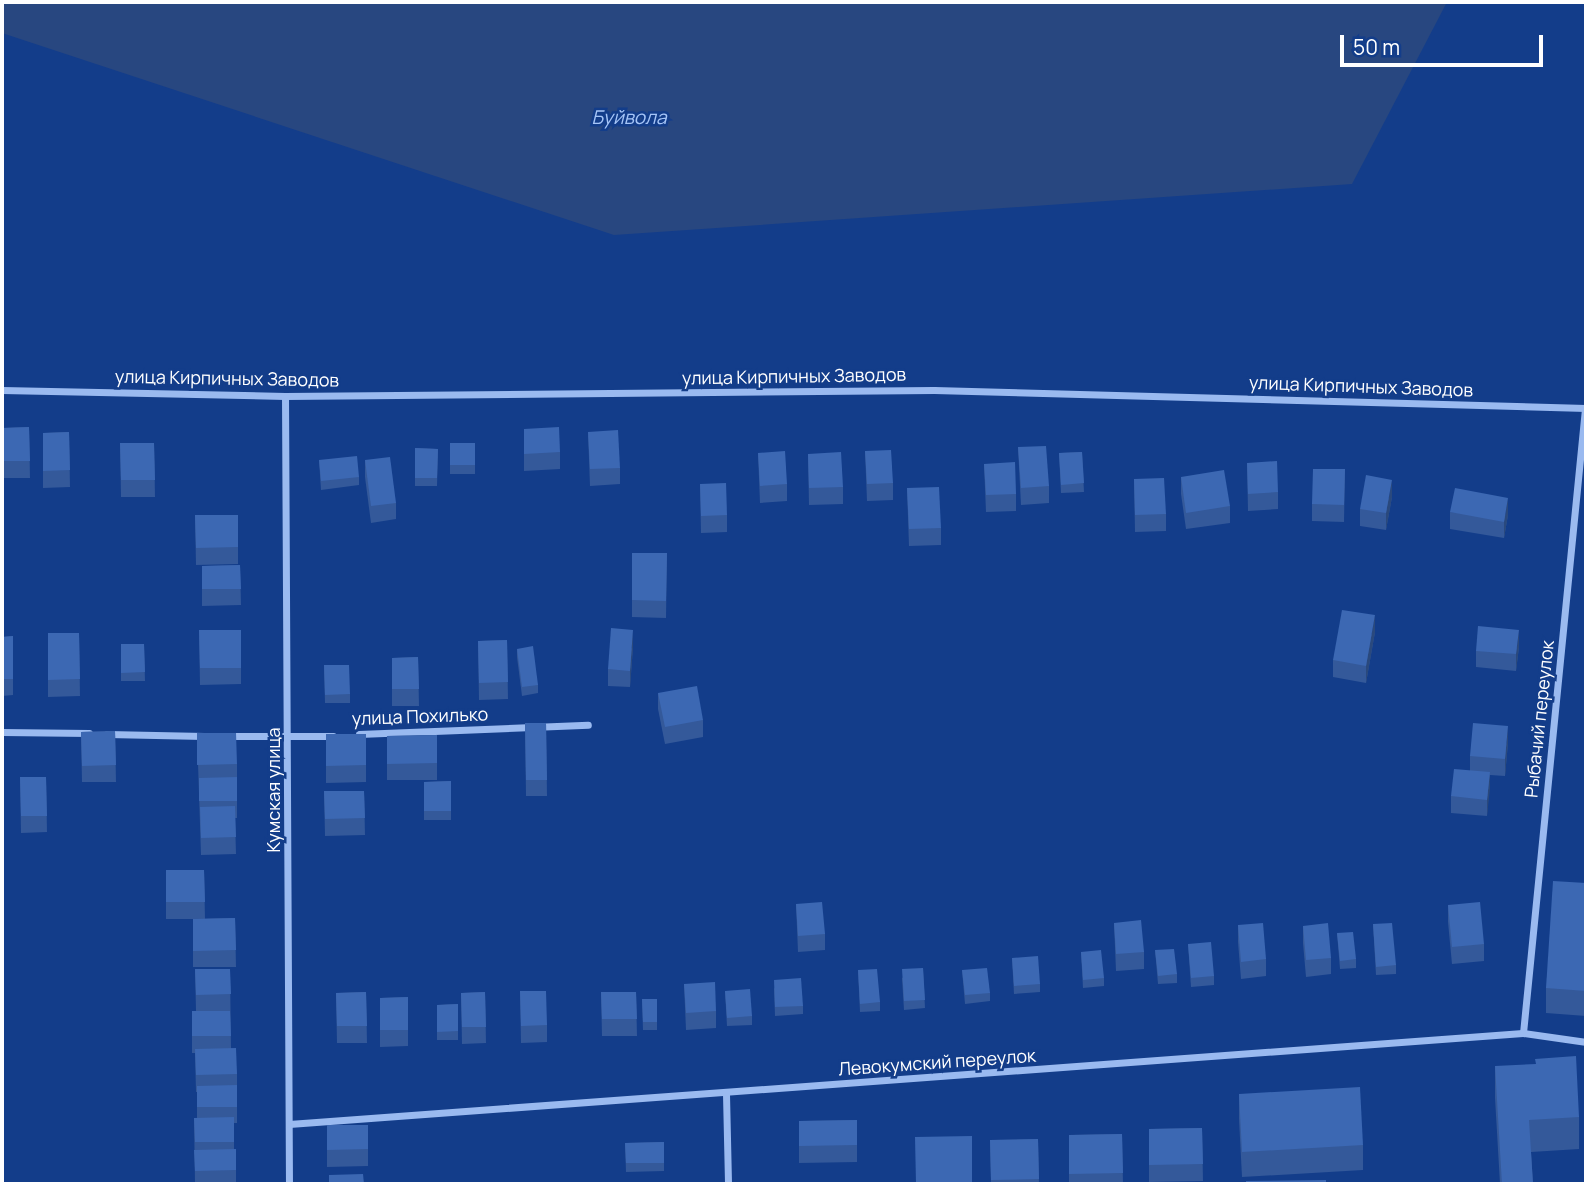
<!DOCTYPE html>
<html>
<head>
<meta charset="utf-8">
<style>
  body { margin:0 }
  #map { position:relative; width:1588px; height:1186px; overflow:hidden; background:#133d8a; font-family:Manrope,sans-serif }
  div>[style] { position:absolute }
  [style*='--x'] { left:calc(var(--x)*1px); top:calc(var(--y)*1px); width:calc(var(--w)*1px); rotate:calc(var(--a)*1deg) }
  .water>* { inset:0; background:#284780 }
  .street>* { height:7px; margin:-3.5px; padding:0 3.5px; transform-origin:3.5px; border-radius:3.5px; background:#9abaf0 }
  .wall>* { inset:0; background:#34599a }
  .shaded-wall>* { inset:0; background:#2a497d }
  .building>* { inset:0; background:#3c68b3 }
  span { translate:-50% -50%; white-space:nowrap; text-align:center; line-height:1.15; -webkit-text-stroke:5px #133d8a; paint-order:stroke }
  .street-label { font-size:18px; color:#fff }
  .water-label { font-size:19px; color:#a6c5f7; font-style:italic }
  .frame { position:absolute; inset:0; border:4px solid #fff; pointer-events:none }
  .scale { position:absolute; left:1340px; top:35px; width:203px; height:32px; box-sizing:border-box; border:4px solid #fff; border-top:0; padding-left:9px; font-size:21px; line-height:24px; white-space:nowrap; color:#fff; -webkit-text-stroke:5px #133d8a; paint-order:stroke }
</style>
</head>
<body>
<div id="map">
  <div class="water">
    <i style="clip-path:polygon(2px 2px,1447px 2px,1352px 184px,614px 235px,2px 33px)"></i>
  </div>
  <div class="street">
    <i style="--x:2;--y:390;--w:283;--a:1.2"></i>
    <i style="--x:285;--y:396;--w:649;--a:-0.53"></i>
    <i style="--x:934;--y:390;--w:652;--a:1.58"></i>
    <i style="--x:285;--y:396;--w:788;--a:89.71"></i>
    <i style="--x:2;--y:732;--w:87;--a:0.7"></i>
    <i style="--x:107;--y:734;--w:97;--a:1.2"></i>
    <i style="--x:359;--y:734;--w:229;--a:-2.3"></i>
    <i style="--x:230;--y:736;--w:103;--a:0"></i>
    <i style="--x:1523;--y:1033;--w:628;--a:-84.33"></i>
    <i style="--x:726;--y:1094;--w:90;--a:88.7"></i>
    <i style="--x:289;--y:1124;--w:1237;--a:-4.22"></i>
    <i style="--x:1523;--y:1033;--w:64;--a:8.1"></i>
  </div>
  <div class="wall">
    <i style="clip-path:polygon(29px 427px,30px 478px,2px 478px,2px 428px)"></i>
    <i style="clip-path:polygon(524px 429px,560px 452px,560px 469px,524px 471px)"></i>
    <i style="clip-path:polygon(69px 432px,70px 487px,43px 488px,43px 433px)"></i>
    <i style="clip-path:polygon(588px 432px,620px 468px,620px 484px,590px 486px)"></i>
    <i style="clip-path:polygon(120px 443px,154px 443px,155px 497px,121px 497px)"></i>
    <i style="clip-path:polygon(450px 443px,475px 443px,475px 474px,450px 474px)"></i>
    <i style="clip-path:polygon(1018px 447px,1049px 486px,1049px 503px,1021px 505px)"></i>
    <i style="clip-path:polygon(415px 448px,438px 449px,437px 486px,415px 486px)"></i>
    <i style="clip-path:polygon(865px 451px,893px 483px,893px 500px,867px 501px)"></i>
    <i style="clip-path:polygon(1082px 452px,1084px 492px,1061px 493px,1059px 453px)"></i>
    <i style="clip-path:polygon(758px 453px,787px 484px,787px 501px,760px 503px)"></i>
    <i style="clip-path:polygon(808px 454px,843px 487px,843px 504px,809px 505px)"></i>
    <i style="clip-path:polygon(319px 460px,359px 477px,359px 485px,321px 490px)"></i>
    <i style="clip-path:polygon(365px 460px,396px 503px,396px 519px,371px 523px,365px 477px)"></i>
    <i style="clip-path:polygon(1247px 463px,1278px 492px,1278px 509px,1248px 511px)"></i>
    <i style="clip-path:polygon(984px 464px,1016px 494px,1016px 511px,986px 512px)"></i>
    <i style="clip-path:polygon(1345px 469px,1344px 522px,1312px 521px,1312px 504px)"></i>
    <i style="clip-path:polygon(1181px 477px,1230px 506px,1230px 523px,1186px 529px,1181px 494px)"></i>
    <i style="clip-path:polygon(1134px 479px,1166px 514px,1166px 531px,1135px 532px)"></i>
    <i style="clip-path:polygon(700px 484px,727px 515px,727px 532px,701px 533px)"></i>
    <i style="clip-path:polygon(907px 488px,941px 528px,941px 545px,909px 546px)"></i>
    <i style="clip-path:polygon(1392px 497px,1386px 530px,1360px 526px,1360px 509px)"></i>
    <i style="clip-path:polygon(1450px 512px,1508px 515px,1504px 538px,1450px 529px)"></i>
    <i style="clip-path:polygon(195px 515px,238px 515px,238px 564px,196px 565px)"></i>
    <i style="clip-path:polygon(632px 553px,667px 553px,666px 618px,632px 617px)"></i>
    <i style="clip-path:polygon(240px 565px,241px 605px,202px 606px,202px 566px)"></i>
    <i style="clip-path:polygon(199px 630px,241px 630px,241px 684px,200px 685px)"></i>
    <i style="clip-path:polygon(1375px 632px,1366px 683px,1333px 677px,1333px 660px)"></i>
    <i style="clip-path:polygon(48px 633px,79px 633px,80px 696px,48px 697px)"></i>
    <i style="clip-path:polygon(13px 636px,13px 695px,2px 696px,2px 637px)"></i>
    <i style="clip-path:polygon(507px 640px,508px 699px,479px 700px,478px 641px)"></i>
    <i style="clip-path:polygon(121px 644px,144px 644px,145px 681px,121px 681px)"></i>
    <i style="clip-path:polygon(633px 647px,630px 687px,608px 686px,608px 669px)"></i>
    <i style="clip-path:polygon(1519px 647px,1516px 671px,1476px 667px,1476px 651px)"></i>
    <i style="clip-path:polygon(517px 649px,538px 685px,538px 693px,522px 696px,517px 657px)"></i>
    <i style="clip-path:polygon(418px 657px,419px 706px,392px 706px,392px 658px)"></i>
    <i style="clip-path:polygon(324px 665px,350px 694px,350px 703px,325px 703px)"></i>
    <i style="clip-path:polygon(658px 693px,703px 720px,703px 737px,665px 744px,658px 709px)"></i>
    <i style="clip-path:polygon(525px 723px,546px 723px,547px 796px,526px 796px)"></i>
    <i style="clip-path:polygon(115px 731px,116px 782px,82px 782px,81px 732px)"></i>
    <i style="clip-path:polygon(197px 733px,237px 764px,237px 818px,235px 818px,236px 854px,201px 855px)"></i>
    <i style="clip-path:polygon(326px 734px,366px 734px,366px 782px,326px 783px)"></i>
    <i style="clip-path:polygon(437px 735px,437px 780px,387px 780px,387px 736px)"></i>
    <i style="clip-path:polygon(1508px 743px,1505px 776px,1490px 775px,1487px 816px,1451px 813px,1451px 796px,1470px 771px,1470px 756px)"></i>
    <i style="clip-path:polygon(20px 777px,46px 777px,47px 832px,21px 833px)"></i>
    <i style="clip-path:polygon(451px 781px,451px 820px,424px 820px,424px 782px)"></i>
    <i style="clip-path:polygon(324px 791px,364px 791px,365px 835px,325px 836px)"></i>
    <i style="clip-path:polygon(166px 870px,204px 870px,205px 919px,166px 919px)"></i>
    <i style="clip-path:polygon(1586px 883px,1586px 1016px,1546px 1013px,1546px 988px)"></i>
    <i style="clip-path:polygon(796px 904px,825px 934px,825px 950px,798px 952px)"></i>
    <i style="clip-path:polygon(1448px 905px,1484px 944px,1484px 961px,1452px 964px,1448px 922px)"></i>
    <i style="clip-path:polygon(235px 918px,236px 967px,193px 967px,193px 919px)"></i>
    <i style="clip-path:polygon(1114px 923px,1144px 952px,1144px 969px,1116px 971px)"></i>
    <i style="clip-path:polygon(1373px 924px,1396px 965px,1396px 974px,1376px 975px)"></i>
    <i style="clip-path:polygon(1238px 925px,1266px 959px,1266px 976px,1241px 979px,1238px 942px)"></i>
    <i style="clip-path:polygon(1303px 926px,1331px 958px,1331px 974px,1306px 977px,1303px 943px)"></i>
    <i style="clip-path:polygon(1337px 933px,1356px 959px,1356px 968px,1340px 969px)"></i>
    <i style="clip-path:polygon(1188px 944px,1214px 976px,1214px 985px,1191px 987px)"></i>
    <i style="clip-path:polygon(1155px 950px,1177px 974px,1177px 983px,1158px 984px)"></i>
    <i style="clip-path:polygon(1081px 952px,1104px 978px,1104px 986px,1083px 988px)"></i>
    <i style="clip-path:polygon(1012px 958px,1040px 984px,1040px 992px,1014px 994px)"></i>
    <i style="clip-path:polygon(923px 968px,925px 1008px,904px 1010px,902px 978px)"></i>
    <i style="clip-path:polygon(195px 969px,230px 969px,231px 1048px,237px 1074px,237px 1123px,234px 1123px,234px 1149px,236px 1149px,236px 1184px,195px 1184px,194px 1118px,197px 1118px,197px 1092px,196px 1092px,195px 1053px,192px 1053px,192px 1011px,196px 1011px)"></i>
    <i style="clip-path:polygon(858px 970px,880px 1002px,880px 1011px,860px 1012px)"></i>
    <i style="clip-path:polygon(962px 970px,990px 993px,990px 1001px,965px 1004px)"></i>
    <i style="clip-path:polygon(684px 984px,716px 1011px,716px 1028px,686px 1030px)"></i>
    <i style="clip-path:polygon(774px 988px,803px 1006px,803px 1014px,775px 1016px)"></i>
    <i style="clip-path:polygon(520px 991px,547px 1025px,547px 1042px,521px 1043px)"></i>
    <i style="clip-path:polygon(725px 991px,752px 1016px,752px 1025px,727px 1026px)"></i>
    <i style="clip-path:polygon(366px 992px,367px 1043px,337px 1043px,336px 993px)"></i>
    <i style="clip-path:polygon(485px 992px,486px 1043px,462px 1044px,461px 993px)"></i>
    <i style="clip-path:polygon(601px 992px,636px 992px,637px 1036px,602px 1036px)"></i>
    <i style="clip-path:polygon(408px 997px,408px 1046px,380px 1047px,380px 998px)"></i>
    <i style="clip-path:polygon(642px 999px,657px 999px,657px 1030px,643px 1030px)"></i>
    <i style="clip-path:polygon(458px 1004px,458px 1040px,437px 1040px,437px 1005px)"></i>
    <i style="clip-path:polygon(1495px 1066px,1579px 1117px,1579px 1149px,1531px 1152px,1533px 1184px,1500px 1184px,1495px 1098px)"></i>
    <i style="clip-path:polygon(1239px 1094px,1363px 1145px,1363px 1170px,1242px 1177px,1239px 1119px)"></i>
    <i style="clip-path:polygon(857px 1120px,857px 1162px,799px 1163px,799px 1121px)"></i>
    <i style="clip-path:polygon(327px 1125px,368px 1125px,368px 1166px,327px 1167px)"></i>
    <i style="clip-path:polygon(1202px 1128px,1203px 1181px,1149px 1182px,1149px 1129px)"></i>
    <i style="clip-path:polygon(1122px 1134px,1123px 1184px,1069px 1184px,1069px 1135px)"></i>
    <i style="clip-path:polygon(1038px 1139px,1039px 1184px,991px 1184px,990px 1140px)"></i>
    <i style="clip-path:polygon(664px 1142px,664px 1171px,626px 1172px,625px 1143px)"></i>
  </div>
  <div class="shaded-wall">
    <i style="clip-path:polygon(1392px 480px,1392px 497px,1386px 530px,1386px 513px)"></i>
    <i style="clip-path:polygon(1508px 498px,1508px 515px,1504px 538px,1504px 522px)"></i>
    <i style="clip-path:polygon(1375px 615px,1375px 632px,1366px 683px,1366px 666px)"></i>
    <i style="clip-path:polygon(633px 630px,633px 647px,630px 687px,630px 671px)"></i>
    <i style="clip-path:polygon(1519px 630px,1519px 647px,1516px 671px,1516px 654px)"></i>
    <i style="clip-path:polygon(1508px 726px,1508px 743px,1505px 776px,1505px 759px)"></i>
    <i style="clip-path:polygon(1490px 772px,1490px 789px,1487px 816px,1487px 800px)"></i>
  </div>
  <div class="building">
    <i style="clip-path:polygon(29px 427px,30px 461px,2px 461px,2px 428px)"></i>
    <i style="clip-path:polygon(559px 427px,560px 452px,524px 454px,524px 429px)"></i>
    <i style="clip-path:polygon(618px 430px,620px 468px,590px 469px,588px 432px)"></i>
    <i style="clip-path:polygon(69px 432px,70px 470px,43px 471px,43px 433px)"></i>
    <i style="clip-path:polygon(120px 443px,154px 443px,155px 480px,121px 480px)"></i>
    <i style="clip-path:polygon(450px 443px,475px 443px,475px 465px,450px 465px)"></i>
    <i style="clip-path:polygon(1046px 446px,1049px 486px,1021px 488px,1018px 447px)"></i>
    <i style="clip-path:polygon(415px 448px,438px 449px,437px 478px,415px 478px)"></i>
    <i style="clip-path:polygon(891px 450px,893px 483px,867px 484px,865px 451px)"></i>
    <i style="clip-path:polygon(785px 451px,787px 484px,760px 486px,758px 453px)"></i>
    <i style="clip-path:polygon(841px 452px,843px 487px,809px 488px,808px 454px)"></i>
    <i style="clip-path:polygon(1082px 452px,1084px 483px,1061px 485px,1059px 453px)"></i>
    <i style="clip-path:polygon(357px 456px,359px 477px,321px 481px,319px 460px)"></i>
    <i style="clip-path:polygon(390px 457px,396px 503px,371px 506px,365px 460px)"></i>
    <i style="clip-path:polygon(1277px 461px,1278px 492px,1248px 494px,1247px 463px)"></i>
    <i style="clip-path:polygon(1015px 462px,1016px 494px,986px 495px,984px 464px)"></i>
    <i style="clip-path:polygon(1313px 469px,1345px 469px,1344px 505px,1312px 504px)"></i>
    <i style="clip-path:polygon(1224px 470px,1230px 506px,1186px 513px,1181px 477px)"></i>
    <i style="clip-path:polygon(1366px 475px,1392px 480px,1386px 513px,1360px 509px)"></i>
    <i style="clip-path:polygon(1164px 478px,1166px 514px,1135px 515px,1134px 479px)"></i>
    <i style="clip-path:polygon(726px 483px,727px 515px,701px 516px,700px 484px)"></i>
    <i style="clip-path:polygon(939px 487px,941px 528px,909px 529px,907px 488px)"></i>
    <i style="clip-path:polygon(1455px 488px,1508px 498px,1504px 522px,1450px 512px)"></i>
    <i style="clip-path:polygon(195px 515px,238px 515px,238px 547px,196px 548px)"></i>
    <i style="clip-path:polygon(632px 553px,667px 553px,666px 601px,632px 600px)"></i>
    <i style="clip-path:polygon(240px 565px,241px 589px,202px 589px,202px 566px)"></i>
    <i style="clip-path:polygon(1342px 610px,1375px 615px,1366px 666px,1333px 660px)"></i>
    <i style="clip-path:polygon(1478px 626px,1519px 630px,1516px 654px,1476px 651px)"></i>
    <i style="clip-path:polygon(611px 628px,633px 630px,630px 671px,608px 669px)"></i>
    <i style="clip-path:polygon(199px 630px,241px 630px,241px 668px,200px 668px)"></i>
    <i style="clip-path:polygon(48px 633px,79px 633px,80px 679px,48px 680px)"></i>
    <i style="clip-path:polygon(13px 636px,13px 679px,2px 679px,2px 637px)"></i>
    <i style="clip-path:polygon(507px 640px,508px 682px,479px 683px,478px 641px)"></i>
    <i style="clip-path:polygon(121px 644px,144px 644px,145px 672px,121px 673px)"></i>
    <i style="clip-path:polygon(533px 646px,538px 685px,522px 687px,517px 649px)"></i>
    <i style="clip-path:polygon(418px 657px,419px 689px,392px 689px,392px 658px)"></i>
    <i style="clip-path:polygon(324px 665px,349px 665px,350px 694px,325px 695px)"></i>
    <i style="clip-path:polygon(697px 686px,703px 720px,665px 727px,658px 693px)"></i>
    <i style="clip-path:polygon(525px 723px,546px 723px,547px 780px,526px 780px)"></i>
    <i style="clip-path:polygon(1473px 723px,1508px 726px,1505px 759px,1470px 756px)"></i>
    <i style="clip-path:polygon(115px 731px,116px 765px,82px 766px,81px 732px)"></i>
    <i style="clip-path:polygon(197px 733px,236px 733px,237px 764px,197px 765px)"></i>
    <i style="clip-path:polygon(326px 734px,366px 734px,366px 765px,326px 766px)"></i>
    <i style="clip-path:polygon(437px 735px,437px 763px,387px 764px,387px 736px)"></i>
    <i style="clip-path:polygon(1454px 769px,1490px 772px,1487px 800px,1451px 796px)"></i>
    <i style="clip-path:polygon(20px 777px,46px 777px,47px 816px,21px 816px)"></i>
    <i style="clip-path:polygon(237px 777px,237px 801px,199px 801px,199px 778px)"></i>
    <i style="clip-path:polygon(451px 781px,451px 811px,424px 811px,424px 782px)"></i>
    <i style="clip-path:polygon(324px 791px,364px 791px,365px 818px,325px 819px)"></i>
    <i style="clip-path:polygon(235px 806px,236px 837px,201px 838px,200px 807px)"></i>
    <i style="clip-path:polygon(166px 870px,204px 870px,205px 902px,166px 902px)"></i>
    <i style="clip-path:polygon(1553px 881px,1586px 883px,1586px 991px,1546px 988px)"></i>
    <i style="clip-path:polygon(822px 902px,825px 934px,798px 936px,796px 904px)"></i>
    <i style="clip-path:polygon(1480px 902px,1484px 944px,1452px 947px,1448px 905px)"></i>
    <i style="clip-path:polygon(235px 918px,236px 950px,193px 951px,193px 919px)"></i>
    <i style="clip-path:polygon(1141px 920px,1144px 952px,1116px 954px,1114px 923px)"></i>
    <i style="clip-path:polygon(1263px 923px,1266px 959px,1241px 962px,1238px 925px)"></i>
    <i style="clip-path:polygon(1328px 923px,1331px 958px,1306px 960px,1303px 926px)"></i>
    <i style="clip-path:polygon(1392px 923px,1396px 965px,1376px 967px,1373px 924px)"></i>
    <i style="clip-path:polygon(1353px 932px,1356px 959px,1340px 961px,1337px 933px)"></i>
    <i style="clip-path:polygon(1211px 942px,1214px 976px,1191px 978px,1188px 944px)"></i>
    <i style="clip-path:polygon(1174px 949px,1177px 974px,1158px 976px,1155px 950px)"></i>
    <i style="clip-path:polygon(1101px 950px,1104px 978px,1083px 980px,1081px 952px)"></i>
    <i style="clip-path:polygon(1038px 956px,1040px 984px,1014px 986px,1012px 958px)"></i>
    <i style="clip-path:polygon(923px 968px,925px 1000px,904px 1001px,902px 969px)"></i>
    <i style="clip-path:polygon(987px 968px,990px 993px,965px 995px,962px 970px)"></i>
    <i style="clip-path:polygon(195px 969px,230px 969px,231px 994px,196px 995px)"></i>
    <i style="clip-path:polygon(877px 969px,880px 1002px,860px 1004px,858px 970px)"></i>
    <i style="clip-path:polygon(801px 978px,803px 1006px,775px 1007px,774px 980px)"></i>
    <i style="clip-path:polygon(715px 982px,716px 1011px,686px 1013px,684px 984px)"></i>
    <i style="clip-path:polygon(750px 989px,752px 1016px,727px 1018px,725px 991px)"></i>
    <i style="clip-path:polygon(520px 991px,546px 991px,547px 1025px,521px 1026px)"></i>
    <i style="clip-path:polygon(366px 992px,367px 1026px,337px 1026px,336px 993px)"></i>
    <i style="clip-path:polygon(485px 992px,486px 1027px,462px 1027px,461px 993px)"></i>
    <i style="clip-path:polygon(601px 992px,636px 992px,637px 1019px,602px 1019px)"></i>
    <i style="clip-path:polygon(408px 997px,408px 1030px,380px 1030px,380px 998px)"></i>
    <i style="clip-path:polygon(642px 999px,657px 999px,657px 1022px,643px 1022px)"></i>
    <i style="clip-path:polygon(458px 1004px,458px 1031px,437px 1032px,437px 1005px)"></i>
    <i style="clip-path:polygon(192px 1011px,230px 1011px,231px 1036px,192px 1036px)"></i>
    <i style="clip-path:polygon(236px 1048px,237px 1074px,196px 1075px,195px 1049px)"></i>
    <i style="clip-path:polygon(1576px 1056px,1579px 1117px,1529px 1120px,1533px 1184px,1502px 1184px,1495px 1066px,1536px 1064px,1535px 1059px)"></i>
    <i style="clip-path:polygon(237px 1085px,237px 1107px,197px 1107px,197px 1086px)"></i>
    <i style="clip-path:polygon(1360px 1087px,1363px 1145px,1242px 1152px,1239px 1094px)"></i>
    <i style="clip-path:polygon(234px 1117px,234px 1142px,195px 1142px,194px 1118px)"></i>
    <i style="clip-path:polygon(857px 1120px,857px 1145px,799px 1146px,799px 1121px)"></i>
    <i style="clip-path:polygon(327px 1125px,368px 1125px,368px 1149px,327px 1150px)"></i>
    <i style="clip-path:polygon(1202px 1128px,1203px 1164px,1149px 1165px,1149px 1129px)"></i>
    <i style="clip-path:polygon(1122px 1134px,1123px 1173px,1069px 1174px,1069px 1135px)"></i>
    <i style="clip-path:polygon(972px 1136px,972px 1184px,916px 1184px,915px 1137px)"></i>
    <i style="clip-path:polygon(1038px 1139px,1039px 1179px,991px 1180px,990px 1140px)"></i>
    <i style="clip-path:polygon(664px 1142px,664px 1163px,626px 1163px,625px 1143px)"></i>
    <i style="clip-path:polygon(236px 1149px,236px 1170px,195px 1171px,194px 1150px)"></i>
    <i style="clip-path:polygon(363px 1174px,364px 1184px,329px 1184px,329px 1175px)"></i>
    <i style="clip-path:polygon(1326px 1180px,1326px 1184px,1246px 1184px,1246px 1181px)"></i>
  </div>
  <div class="street-label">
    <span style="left:794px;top:376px;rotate:-1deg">улица Кирпичных Заводов</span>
    <span style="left:227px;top:378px;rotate:1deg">улица Кирпичных Заводов</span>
    <span style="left:1361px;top:386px;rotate:2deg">улица Кирпичных Заводов</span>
    <span style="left:420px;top:716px;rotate:-2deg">улица Похилько</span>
    <span style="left:1539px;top:719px;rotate:-84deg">Рыбачий переулок</span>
    <span style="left:273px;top:790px;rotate:-90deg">Кумская улица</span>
    <span style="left:937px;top:1062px;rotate:-4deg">Левокумский переулок</span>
  </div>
  <div class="water-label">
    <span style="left:629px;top:118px">Буйвола</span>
  </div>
  <div class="frame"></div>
  <div class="scale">50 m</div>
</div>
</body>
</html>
